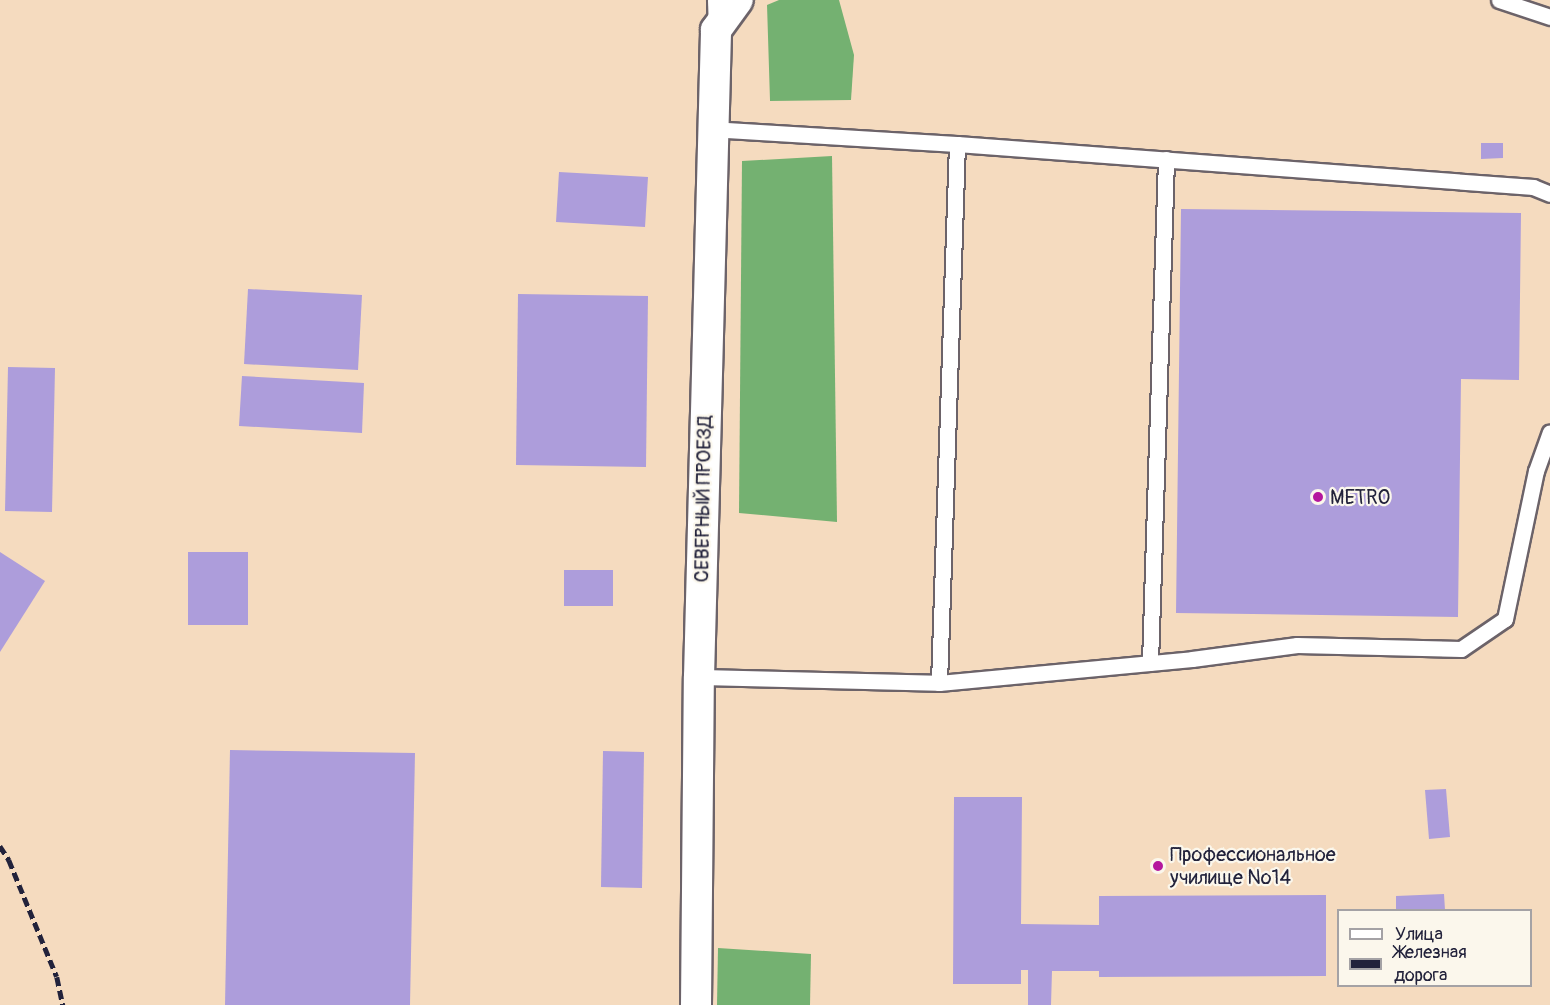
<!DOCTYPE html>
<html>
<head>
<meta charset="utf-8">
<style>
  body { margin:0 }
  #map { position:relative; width:1550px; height:1005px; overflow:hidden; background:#f5dbbf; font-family:Pangolin,sans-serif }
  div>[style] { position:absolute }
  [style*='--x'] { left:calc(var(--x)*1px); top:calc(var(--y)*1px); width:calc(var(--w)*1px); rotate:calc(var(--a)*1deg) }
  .forest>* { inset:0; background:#74b171 }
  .building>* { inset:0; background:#ad9ddb }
  .roads { filter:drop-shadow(2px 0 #6c6369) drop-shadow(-2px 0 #6c6369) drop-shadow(0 2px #6c6369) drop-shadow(0 -2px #6c6369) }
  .service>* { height:15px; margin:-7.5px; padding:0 7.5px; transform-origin:7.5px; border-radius:7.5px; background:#fff }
  .minor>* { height:30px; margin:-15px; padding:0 15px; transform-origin:15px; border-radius:15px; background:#fff }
  .rail>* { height:4.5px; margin-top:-2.25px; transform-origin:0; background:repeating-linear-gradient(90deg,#22223b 0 9px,transparent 0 13.5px) }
  .dots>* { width:16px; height:16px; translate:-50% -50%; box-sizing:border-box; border:3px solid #fbf7ec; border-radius:50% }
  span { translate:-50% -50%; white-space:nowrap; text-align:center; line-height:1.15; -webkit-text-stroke:4.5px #fbf7ec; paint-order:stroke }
  .poi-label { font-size:20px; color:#22223b }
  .left { translate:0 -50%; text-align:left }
  .street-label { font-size:20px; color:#22223b }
  .legend { position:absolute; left:1337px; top:909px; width:195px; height:78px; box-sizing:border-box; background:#fbf7ec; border:2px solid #a4a2a5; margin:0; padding:8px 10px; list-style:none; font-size:18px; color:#22223b }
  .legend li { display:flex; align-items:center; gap:12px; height:30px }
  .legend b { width:30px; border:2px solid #a4a2a5 }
</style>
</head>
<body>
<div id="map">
  <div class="forest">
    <i style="clip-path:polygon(779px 0,839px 0,854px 55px,851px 100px,770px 101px,767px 5px)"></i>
    <i style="clip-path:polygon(832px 156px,837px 522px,739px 513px,742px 161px)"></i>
    <i style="clip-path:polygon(718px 948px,811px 954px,810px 1005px,717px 1005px)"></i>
  </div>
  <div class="building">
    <i style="clip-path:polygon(1481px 143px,1503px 143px,1503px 158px,1481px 159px)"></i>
    <i style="clip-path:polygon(559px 172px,648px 177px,645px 227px,556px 222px)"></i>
    <i style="clip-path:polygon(1181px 209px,1521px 213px,1519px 380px,1461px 379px,1458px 617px,1176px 613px)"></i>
    <i style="clip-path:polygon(248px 289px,362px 295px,358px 370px,244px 364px)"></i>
    <i style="clip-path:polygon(518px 294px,648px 296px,646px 467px,516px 465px)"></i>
    <i style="clip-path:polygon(8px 367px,55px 368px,52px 512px,5px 511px)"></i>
    <i style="clip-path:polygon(242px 376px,364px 383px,362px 433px,239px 426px)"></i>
    <i style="clip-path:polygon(0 552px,45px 581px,0 652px)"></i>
    <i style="clip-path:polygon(188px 552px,248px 552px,248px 625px,188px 625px)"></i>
    <i style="clip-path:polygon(564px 570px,613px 570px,613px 606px,564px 606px)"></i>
    <i style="clip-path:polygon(230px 750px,415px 753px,410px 1005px,225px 1005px)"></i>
    <i style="clip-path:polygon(603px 751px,644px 752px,642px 888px,601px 887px)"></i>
    <i style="clip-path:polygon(1446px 789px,1450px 837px,1429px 839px,1425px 790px)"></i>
    <i style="clip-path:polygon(954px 797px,1022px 797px,1021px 924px,1099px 925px,1099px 896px,1326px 895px,1326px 976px,1099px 977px,1099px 971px,1052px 971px,1051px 1005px,1028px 1005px,1028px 970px,1021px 970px,1021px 984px,953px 984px)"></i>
    <i style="clip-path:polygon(1444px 894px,1445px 910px,1396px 910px,1396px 896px)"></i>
  </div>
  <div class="roads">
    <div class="service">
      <i style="--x:715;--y:0;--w:27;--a:88"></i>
      <i style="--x:1499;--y:0;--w:54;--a:18.4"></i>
      <i style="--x:957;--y:144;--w:578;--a:4.27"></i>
      <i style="--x:1533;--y:187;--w:18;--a:22"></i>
      <i style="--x:1150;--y:663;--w:504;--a:-88.18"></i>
      <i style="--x:699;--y:677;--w:240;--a:1.4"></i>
      <i style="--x:939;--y:683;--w:539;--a:-88.09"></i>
      <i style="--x:957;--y:144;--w:244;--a:-176.5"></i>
      <i style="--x:939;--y:683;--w:254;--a:-5.4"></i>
      <i style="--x:1192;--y:659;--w:106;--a:-7.6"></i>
      <i style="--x:1297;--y:645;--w:164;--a:1.4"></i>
      <i style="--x:1461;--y:649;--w:53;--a:-34.3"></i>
      <i style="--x:1505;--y:619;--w:151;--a:-78.2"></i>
      <i style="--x:1536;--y:471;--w:41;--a:-70.3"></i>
    </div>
    <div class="minor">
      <i style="--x:696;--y:1005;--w:328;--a:-89.5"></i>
      <i style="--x:699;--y:677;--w:647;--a:-88.49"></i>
      <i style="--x:716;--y:30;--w:37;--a:-54"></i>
    </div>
  </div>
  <div class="rail">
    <i style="--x:0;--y:846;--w:17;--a:57"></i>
    <i style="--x:9;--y:860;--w:126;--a:67.7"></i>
    <i style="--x:57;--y:977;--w:29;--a:78"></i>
  </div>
  <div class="dots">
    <i style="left:1318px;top:497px;background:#b5179e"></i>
    <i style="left:1158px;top:866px;background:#b5179e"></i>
  </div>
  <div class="poi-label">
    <span class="left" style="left:1330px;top:497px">METRO</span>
    <span class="left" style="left:1170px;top:866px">Профессиональное<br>училище №14</span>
  </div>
  <div class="street-label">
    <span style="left:703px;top:499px;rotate:-89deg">СЕВЕРНЫЙ ПРОЕЗД</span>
  </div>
  <ul class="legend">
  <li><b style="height:8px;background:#fff"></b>Улица</li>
  <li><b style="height:8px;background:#22223b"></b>Железная дорога</li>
  </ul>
</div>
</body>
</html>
